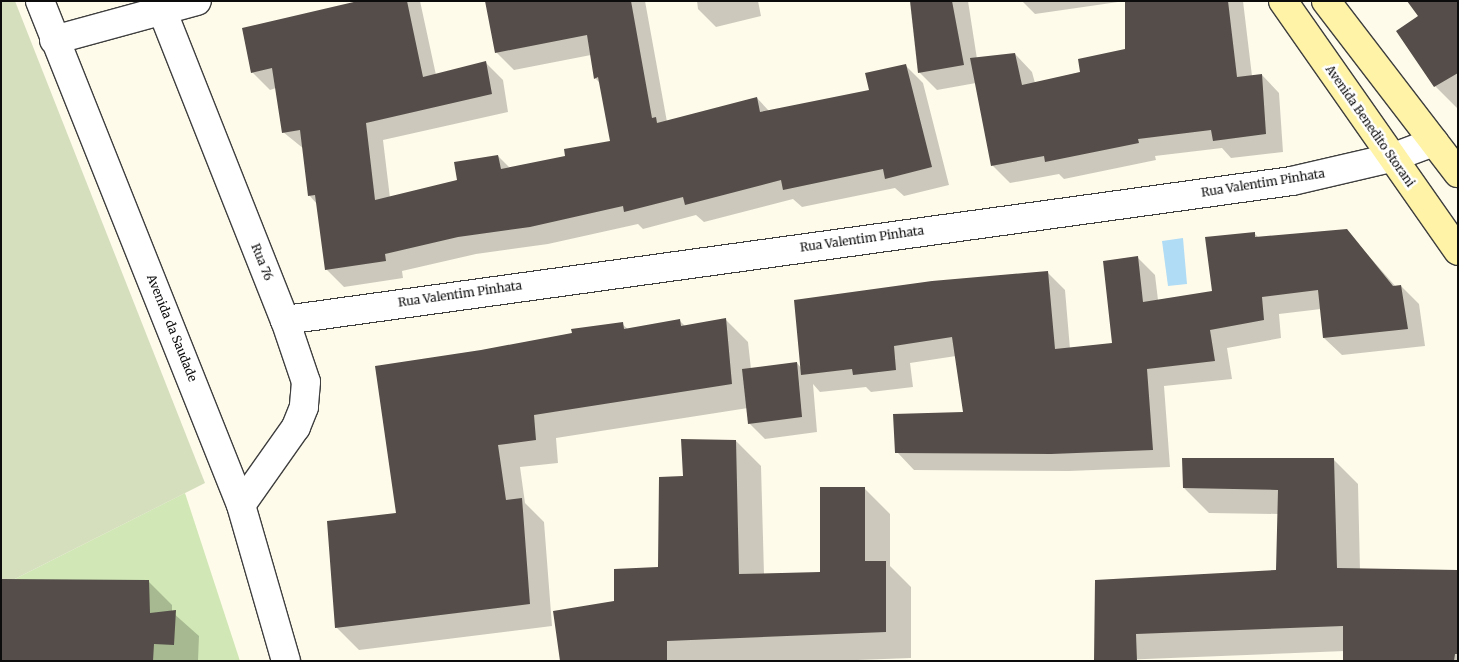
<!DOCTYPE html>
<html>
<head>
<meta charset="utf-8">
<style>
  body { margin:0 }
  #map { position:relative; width:1459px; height:662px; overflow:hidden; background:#fffbeb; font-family:Merriweather,serif }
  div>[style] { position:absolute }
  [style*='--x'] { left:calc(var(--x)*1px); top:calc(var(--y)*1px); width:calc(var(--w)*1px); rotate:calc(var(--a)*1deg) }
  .green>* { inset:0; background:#d1e8b6 }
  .cemetery>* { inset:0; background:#d5dfbe }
  .water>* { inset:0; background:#b1dcf5 }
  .shadow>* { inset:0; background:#0003 }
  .building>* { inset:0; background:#544d49 }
  .roads { filter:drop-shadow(1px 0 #3f3f3f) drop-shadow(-1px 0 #3f3f3f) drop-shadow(0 1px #3f3f3f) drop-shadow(0 -1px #3f3f3f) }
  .minor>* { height:28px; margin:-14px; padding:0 14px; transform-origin:14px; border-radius:14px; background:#fff }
  .tertiary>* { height:28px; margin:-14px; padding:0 14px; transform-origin:14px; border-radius:14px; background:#fff }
  .secondary>* { height:28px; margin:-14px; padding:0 14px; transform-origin:14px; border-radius:14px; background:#fef3a7 }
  span { translate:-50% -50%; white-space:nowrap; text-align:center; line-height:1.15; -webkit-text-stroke:5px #fff; paint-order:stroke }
  .street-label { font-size:12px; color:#0c0c0c }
  .frame { position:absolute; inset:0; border:2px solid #0c0c0c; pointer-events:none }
</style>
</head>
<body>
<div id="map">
  <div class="green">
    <i style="clip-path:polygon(185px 493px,240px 661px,1px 661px,1px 586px)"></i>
  </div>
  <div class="cemetery">
    <i style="clip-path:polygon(1px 1px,15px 1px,205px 483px,1px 586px)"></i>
  </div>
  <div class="water">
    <i style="clip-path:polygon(1183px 238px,1187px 284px,1168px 286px,1162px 241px)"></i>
  </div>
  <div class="shadow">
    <i style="clip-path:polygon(363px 1px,420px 1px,436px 75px,485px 62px,503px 80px,508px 112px,383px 140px,390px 198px,459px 180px,498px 156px,510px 168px,566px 157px,612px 142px,601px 84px,595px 78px,591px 55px,514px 70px,496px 52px,486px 1px,645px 1px,667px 122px,757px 98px,769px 111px,870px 91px,906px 66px,923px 83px,949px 185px,904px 196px,895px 188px,802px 207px,793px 199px,704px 222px,696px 215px,643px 229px,638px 224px,548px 244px,476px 254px,402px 271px,403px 278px,344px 287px,326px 269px,317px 204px,309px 195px,304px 149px,283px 132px,276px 88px,270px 90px,252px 72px)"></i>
    <i style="clip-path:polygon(697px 1px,758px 1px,761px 16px,716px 27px,698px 9px)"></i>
    <i style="clip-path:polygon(911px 1px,968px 1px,977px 59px,1015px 54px,1032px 72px,1035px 83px,1081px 72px,1126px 50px,1126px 1px,1243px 1px,1252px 76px,1262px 75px,1279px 93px,1283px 152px,1231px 158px,1222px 148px,1155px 156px,1156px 160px,1064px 179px,1059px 174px,1010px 183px,993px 166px,976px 83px,937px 90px,920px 73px)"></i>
    <i style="clip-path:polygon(1022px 1px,1125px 1px,1035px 14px)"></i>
    <i style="clip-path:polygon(1458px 1px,1458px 109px,1435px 86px,1398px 31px,1419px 17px)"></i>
    <i style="clip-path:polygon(1347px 231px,1396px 287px,1401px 286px,1419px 304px,1425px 346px,1342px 355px,1324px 338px,1321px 309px,1279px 314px,1281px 338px,1227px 348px,1232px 379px,1164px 386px,1170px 467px,1069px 471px,914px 470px,897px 452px,965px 413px,956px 356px,910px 363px,913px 387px,871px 392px,866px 387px,820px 392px,813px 384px,817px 432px,765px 439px,749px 423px,748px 408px,556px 438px,558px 463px,520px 467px,525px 503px,544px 522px,552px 626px,359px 650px,336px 627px,481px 351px,622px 324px,629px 330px,680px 321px,685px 326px,725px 319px,748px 342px,751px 369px,797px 363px,802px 369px,1048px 273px,1065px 290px,1070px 349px,1113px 345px,1138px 258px,1155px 275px,1158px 300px,1213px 292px,1254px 233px,1259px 238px)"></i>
    <i style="clip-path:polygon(736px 441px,761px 466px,764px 574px,822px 573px,864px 488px,890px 514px,890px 566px,911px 587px,911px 658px,831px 661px,562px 661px,616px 602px,659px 568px,684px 477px)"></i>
    <i style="clip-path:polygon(1334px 460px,1358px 484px,1360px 570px,1458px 570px,1458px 661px,1345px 661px,1345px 651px,1095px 661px,1097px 581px,1278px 571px,1279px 514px,1209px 513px,1184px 488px)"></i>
    <i style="clip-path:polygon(148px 581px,172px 605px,172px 612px,199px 636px,198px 661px,1px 661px,1px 588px)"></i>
  </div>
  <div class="building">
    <i style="clip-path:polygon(358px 1px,407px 1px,423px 77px,486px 61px,492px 94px,366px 123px,375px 200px,457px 180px,454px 162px,498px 155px,501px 169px,565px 156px,564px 149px,610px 141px,598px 77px,594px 79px,587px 35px,495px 53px,485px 1px,631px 1px,652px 118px,656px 117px,657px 123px,757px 97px,760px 112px,869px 90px,865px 73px,906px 64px,932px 167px,885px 179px,883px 169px,783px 190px,781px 180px,685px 205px,683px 197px,624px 212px,623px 206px,530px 227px,458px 237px,385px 254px,386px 261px,325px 270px,315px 195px,308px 196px,300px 130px,282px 133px,272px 68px,251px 73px,242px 28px)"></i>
    <i style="clip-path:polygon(910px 1px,952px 1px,964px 65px,918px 73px)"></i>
    <i style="clip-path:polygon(1125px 1px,1228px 1px,1237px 77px,1262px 74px,1266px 134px,1213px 141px,1211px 130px,1138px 139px,1139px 143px,1045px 162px,1044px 156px,991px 166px,970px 58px,1015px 53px,1022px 85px,1080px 72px,1078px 59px,1125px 49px)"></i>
    <i style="clip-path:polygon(1407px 1px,1458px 1px,1458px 73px,1434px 87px,1396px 31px,1418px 16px)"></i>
    <i style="clip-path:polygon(1347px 229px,1393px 286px,1401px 285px,1408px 329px,1323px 338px,1318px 290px,1262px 297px,1264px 320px,1210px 330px,1215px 361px,1147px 369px,1153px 450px,1051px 454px,895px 453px,893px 414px,963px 412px,952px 337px,894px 346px,896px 370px,853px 375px,852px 369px,801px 375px,794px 300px,932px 281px,1048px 271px,1055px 349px,1112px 343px,1103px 261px,1138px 256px,1143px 302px,1212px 291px,1205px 237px,1255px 232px,1255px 237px)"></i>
    <i style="clip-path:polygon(726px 318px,732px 384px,534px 415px,536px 440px,498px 445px,506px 500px,522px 498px,530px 604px,335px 628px,327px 521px,396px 513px,375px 366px,481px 350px,572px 333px,571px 329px,623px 322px,624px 329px,680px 319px,681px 326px)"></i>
    <i style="clip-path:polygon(797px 362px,802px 417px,748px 424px,742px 369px)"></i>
    <i style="clip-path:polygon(681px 439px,736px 440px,739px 574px,820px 572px,820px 487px,865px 487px,865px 561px,886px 561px,886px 632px,667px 641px,667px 660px,560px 661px,553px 611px,614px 601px,614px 569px,658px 567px,659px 477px,683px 476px)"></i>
    <i style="clip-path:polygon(1182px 458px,1334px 458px,1337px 568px,1458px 570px,1458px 654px,1455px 654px,1454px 661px,1343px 661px,1343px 626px,1136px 634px,1137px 661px,1094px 661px,1095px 580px,1276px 570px,1278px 490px,1183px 488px)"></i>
    <i style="clip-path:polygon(2px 579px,149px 580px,150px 613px,176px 610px,174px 645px,154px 644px,153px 661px,1px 661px)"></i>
  </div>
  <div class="roads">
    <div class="minor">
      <i style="--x:162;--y:10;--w:334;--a:68.4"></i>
      <i style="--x:285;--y:320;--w:65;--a:71.3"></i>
      <i style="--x:306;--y:382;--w:25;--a:95"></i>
      <i style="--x:304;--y:407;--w:22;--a:112"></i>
      <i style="--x:296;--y:427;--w:95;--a:125.2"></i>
      <i style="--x:54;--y:40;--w:148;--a:-15.3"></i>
      <i style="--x:285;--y:320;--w:1017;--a:-7.86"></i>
      <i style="--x:1292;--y:181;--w:102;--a:-13.1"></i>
      <i style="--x:1391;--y:158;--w:46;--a:-20.4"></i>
    </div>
    <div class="tertiary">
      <i style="--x:40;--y:1;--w:543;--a:68.26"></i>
      <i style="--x:241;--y:505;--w:162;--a:73.9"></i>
    </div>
    <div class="secondary">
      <i style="--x:1283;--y:1;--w:305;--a:55"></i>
      <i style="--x:1326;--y:1;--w:217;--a:52.5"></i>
    </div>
  </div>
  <div class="street-label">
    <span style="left:1370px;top:126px;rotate:55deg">Avenida Benedito Storani</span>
    <span style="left:1263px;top:183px;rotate:-9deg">Rua Valentim Pinhata</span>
    <span style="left:862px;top:239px;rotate:-8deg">Rua Valentim Pinhata</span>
    <span style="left:262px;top:262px;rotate:68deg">Rua 76</span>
    <span style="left:460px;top:294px;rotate:-8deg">Rua Valentim Pinhata</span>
    <span style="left:172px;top:328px;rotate:68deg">Avenida da Saudade</span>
  </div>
  <div class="frame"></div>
</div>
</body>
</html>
